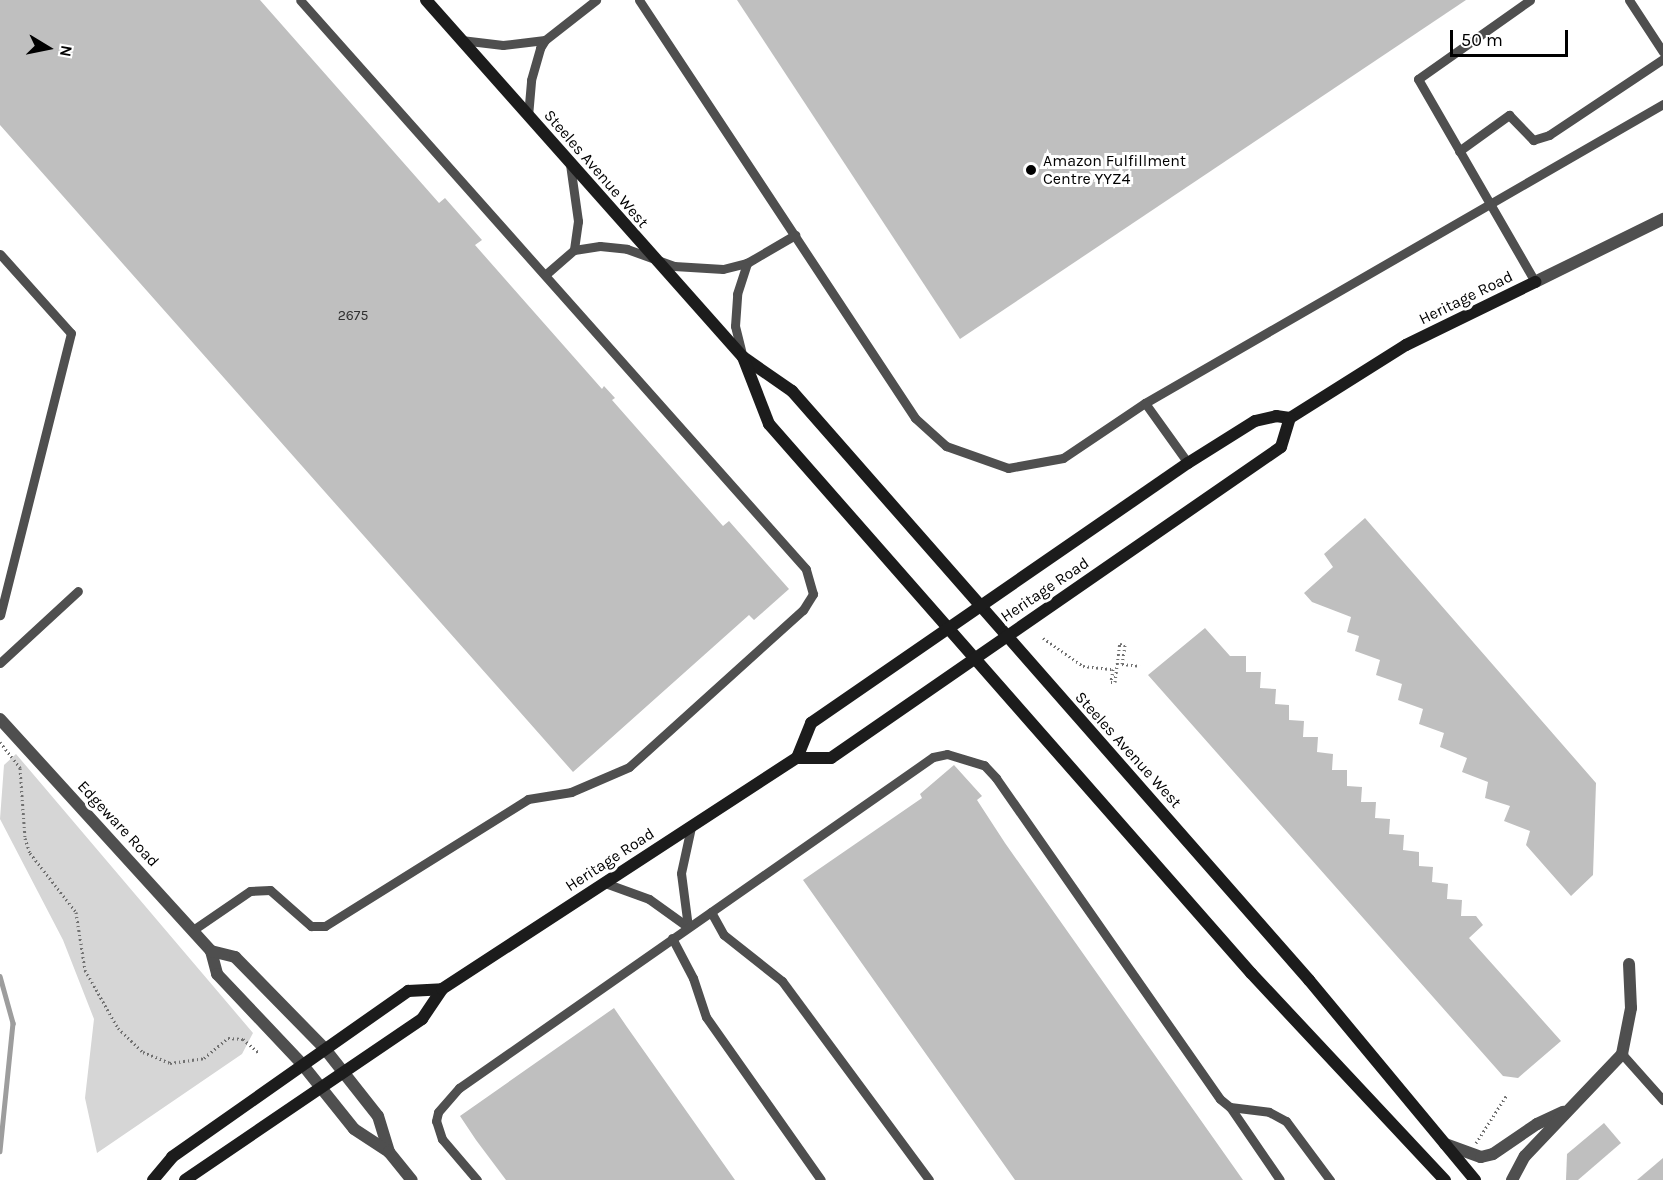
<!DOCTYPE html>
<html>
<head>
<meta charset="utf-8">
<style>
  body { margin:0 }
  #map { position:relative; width:1663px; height:1180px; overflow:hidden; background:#fff; font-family:Karla,sans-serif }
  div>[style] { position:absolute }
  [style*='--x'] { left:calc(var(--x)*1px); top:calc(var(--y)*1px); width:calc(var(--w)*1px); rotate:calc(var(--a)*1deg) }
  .green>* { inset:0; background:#d6d6d6 }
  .stream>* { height:4.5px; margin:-2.25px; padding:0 2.25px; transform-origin:2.25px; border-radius:2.25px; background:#9d9d9d }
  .building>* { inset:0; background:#bfbfbf }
  .path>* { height:3px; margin-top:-1.5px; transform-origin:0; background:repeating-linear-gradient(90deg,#717171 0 1.5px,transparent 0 4.5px) }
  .service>* { height:9px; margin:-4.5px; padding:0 4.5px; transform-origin:4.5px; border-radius:4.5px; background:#4f4f4f }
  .minor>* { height:12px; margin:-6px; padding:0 6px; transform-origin:6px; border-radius:6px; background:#4f4f4f }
  .tertiary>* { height:12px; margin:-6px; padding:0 6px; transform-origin:6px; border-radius:6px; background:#4f4f4f }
  .secondary>* { height:12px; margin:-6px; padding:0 6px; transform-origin:6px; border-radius:6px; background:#1c1c1c }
  .dots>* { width:16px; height:16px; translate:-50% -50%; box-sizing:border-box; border:3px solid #fff; border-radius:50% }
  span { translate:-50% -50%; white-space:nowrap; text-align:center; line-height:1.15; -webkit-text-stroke:6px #fff; paint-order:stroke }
  .number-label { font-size:14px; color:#303030 }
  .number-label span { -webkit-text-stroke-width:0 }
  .poi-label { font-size:16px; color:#000 }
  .left { translate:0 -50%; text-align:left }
  .street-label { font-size:16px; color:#000 }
  .north { position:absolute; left:18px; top:18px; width:60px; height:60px; -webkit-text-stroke:4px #fff; paint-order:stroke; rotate:100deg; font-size:16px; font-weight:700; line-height:24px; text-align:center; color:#000 }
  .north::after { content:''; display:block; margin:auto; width:21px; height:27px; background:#000; clip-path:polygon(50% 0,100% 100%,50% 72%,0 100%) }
  .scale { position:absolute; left:1450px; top:30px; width:118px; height:27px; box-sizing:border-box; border:3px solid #000; border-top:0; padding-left:8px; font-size:18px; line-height:21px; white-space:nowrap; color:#000; -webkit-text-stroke:4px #fff; paint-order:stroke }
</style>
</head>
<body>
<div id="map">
  <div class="green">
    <i style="clip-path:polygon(16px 754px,253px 1033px,242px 1054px,97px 1153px,85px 1098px,94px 1019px,63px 940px,0 819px,4px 765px)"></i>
  </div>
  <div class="stream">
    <i style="--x:0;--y:976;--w:49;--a:74.5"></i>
    <i style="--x:13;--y:1023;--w:129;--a:95.8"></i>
  </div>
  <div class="building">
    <i style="clip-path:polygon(0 0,260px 0,439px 203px,445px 198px,482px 240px,475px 245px,602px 389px,604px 386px,615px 398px,612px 400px,723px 526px,729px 521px,789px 589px,754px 620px,749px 615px,573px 772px,0 125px)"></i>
    <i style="clip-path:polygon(737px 0,1466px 0,960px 339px)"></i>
    <i style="clip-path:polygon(1365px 518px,1596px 783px,1593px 875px,1571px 896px,1526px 845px,1530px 831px,1504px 821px,1510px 806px,1485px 798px,1488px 782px,1462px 772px,1467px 758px,1440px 747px,1444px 733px,1419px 724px,1423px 709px,1398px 700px,1402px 684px,1376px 675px,1380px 660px,1355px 651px,1359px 636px,1347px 632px,1351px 617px,1312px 602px,1304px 593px,1333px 567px,1324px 554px)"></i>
    <i style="clip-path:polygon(1205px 628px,1230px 656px,1246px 656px,1246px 672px,1261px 672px,1260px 688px,1276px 689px,1275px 704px,1289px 705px,1289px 720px,1304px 721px,1303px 737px,1318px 737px,1317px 752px,1333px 754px,1332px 770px,1347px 770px,1347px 786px,1362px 787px,1361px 802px,1376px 802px,1375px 818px,1390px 819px,1389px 834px,1404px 835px,1403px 850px,1419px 852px,1419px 866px,1433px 867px,1432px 882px,1448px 884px,1447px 899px,1462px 900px,1461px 916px,1476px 916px,1483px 925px,1469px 938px,1561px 1041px,1518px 1078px,1503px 1076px,1148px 675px)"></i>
    <i style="clip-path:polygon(954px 765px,982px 796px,977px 800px,1005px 843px,1243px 1180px,1015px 1180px,803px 880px,922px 798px,920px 794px)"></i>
    <i style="clip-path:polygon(614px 1008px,627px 1027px,735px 1180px,506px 1180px,476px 1140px,460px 1116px)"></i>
    <i style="clip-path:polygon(1604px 1123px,1621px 1143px,1578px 1180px,1566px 1180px,1567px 1154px)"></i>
    <i style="clip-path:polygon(1663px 1158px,1663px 1180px,1637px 1180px)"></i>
  </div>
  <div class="path">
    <i style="--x:1043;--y:638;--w:49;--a:35"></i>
    <i style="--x:1083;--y:666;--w:30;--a:6"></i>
    <i style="--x:1113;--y:669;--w:13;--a:99"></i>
    <i style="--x:1111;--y:682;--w:4;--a:0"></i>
    <i style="--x:1115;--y:682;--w:38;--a:-83"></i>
    <i style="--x:1120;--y:644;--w:5;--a:11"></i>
    <i style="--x:1125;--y:645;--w:19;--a:99"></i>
    <i style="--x:1122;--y:664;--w:18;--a:6"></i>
    <i style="--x:0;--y:742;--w:33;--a:52"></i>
    <i style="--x:20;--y:768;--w:70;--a:85.9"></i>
    <i style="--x:25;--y:838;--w:16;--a:72"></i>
    <i style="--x:30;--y:853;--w:75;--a:52.1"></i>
    <i style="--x:76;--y:912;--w:59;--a:81.2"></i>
    <i style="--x:85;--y:970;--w:67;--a:60.4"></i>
    <i style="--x:118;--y:1028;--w:35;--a:44"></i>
    <i style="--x:143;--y:1052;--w:29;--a:22"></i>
    <i style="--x:170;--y:1063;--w:34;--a:-8"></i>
    <i style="--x:204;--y:1058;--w:31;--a:-40"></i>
    <i style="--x:228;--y:1038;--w:15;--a:4"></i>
    <i style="--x:243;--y:1039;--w:21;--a:41"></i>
    <i style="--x:1476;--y:1143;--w:56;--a:-57.4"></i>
  </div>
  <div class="service">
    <i style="--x:639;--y:0;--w:501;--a:56.56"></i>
    <i style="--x:915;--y:418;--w:42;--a:42.1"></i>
    <i style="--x:946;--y:446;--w:66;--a:19.5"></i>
    <i style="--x:1008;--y:468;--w:56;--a:-10.3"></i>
    <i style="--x:1063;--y:458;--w:99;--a:-33.9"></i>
    <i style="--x:1145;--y:403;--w:598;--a:-29.99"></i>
    <i style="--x:1530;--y:0;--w:137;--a:144.8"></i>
    <i style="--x:1418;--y:79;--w:234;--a:60"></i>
    <i style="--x:1629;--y:0;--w:62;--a:56.8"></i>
    <i style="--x:461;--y:40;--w:42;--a:6.8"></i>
    <i style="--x:503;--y:45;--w:42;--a:-6.8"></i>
    <i style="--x:528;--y:116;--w:36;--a:-85"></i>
    <i style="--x:531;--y:80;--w:33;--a:-74"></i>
    <i style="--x:540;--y:48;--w:9;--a:-58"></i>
    <i style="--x:545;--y:40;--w:65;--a:-38.1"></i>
    <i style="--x:1459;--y:151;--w:62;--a:-35.8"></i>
    <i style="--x:1509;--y:115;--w:35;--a:46"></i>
    <i style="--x:1533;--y:140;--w:17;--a:-17"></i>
    <i style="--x:1549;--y:135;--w:137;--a:-33.7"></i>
    <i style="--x:570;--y:164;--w:58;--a:82"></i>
    <i style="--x:578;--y:221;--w:29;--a:98"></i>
    <i style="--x:0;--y:254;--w:106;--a:48.1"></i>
    <i style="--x:71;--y:333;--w:291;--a:104.1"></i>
    <i style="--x:545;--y:275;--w:38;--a:-41"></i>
    <i style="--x:574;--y:250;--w:26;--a:-9"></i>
    <i style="--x:600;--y:246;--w:27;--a:6"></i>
    <i style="--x:627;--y:249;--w:50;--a:19.9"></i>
    <i style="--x:674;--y:266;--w:49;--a:3.5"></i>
    <i style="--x:723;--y:269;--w:25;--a:-14"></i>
    <i style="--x:747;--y:263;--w:56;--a:-30.3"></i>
    <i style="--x:742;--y:354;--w:29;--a:-104"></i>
    <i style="--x:735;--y:326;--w:32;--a:-86"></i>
    <i style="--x:737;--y:294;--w:33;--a:-72"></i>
    <i style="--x:1145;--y:403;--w:74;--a:54.4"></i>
    <i style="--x:0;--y:663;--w:106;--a:-42.7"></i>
    <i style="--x:605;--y:883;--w:47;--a:20"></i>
    <i style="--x:649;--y:899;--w:48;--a:35.7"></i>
    <i style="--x:711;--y:912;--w:26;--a:61"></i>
    <i style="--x:724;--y:935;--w:74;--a:38.4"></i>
    <i style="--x:782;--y:981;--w:247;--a:53.5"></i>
    <i style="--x:688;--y:927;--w:54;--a:-97.4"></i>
    <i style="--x:681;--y:873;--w:47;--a:-77.7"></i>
    <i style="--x:193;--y:930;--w:69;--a:-34.4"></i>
    <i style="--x:250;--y:891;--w:20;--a:-3"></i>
    <i style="--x:270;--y:890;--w:55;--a:41.3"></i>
    <i style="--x:311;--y:926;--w:14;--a:0"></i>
    <i style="--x:325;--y:926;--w:239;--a:-32"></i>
    <i style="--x:528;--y:799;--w:44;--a:-9.2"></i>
    <i style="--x:571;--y:792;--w:63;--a:-23.3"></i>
    <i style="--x:629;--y:767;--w:234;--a:-42.1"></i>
    <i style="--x:803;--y:610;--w:19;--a:-58"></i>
    <i style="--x:813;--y:594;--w:26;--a:-106"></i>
    <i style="--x:806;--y:569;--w:761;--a:-131.65"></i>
    <i style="--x:672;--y:938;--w:45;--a:62.3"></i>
    <i style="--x:693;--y:978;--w:41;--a:71.6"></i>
    <i style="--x:706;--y:1017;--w:199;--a:54.8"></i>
    <i style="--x:1622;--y:1054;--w:62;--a:48.3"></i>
    <i style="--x:1230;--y:1107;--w:88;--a:55.6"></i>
    <i style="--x:477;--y:1180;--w:54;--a:-130.5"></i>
    <i style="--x:442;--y:1139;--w:19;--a:-108"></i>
    <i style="--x:436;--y:1121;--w:9;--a:-77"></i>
    <i style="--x:438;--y:1112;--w:32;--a:-49"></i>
    <i style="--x:459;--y:1088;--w:578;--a:-34.93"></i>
    <i style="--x:933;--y:757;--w:14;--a:-12"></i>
    <i style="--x:947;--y:754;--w:39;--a:17"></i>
    <i style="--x:984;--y:765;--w:18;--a:47"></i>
    <i style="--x:996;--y:778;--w:391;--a:55.1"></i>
    <i style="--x:1220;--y:1099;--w:13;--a:39"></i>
    <i style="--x:1230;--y:1107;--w:39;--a:7"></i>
    <i style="--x:1269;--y:1112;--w:19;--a:28"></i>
    <i style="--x:1286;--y:1121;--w:74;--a:53.3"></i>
  </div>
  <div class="minor">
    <i style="--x:0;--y:719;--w:314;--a:47.7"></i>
    <i style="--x:211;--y:951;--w:24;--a:75"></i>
    <i style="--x:217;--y:974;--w:124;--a:46.6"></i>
    <i style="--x:211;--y:951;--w:25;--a:14"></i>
    <i style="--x:235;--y:957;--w:129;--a:45.6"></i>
    <i style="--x:1445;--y:1144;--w:38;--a:20"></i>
    <i style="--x:1481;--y:1157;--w:12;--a:-14"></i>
    <i style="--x:1493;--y:1154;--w:53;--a:-34.3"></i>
    <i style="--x:1537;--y:1124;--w:29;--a:-25"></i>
    <i style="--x:1512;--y:1180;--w:27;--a:-62"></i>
    <i style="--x:1525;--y:1156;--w:141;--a:-46.4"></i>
    <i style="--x:1622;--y:1054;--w:47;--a:-78.9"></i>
    <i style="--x:1631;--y:1008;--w:44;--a:-92.6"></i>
  </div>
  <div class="tertiary">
    <i style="--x:1535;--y:282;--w:143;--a:-26.2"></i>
    <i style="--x:325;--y:1049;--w:85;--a:51.7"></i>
    <i style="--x:378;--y:1116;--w:38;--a:73"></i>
    <i style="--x:302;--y:1064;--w:83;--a:51.3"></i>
    <i style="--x:354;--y:1129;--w:42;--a:33.3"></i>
    <i style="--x:389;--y:1152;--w:36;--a:51"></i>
  </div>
  <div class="secondary">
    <i style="--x:426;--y:0;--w:477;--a:48.4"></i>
    <i style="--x:743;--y:357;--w:60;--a:34.8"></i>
    <i style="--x:792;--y:391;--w:784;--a:48.72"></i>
    <i style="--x:1309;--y:980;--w:260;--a:50.3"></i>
    <i style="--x:743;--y:357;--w:72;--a:68.8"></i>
    <i style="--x:769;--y:424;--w:731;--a:48.72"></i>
    <i style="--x:1251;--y:973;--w:284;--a:46.9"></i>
    <i style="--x:797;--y:758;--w:38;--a:-68"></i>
    <i style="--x:811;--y:723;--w:458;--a:-34.6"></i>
    <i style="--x:1188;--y:463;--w:79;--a:-32.1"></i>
    <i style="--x:1255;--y:421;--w:22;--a:-13"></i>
    <i style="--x:1276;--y:416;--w:14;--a:8"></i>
    <i style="--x:1290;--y:418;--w:137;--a:-32.2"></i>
    <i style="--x:1406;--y:345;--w:144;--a:-26"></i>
    <i style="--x:153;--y:1180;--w:30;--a:-50"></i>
    <i style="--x:172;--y:1157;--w:289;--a:-35.1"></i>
    <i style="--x:408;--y:991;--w:34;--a:-3"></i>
    <i style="--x:185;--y:1180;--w:287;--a:-34.2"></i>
    <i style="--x:422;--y:1019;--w:36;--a:-56"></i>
    <i style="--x:442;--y:989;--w:424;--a:-33.1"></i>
    <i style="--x:797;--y:758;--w:34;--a:0"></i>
    <i style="--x:831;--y:758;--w:547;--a:-34.65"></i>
    <i style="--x:1281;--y:447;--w:30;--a:-73"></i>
  </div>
  <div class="dots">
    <i style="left:1031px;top:170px;background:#000"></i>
  </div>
  <div class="number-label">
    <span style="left:353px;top:316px">2675</span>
  </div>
  <div class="poi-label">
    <span class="left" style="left:1043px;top:170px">Amazon Fulfillment<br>Centre YYZ4</span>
  </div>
  <div class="street-label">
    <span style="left:596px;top:169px;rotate:49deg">Steeles Avenue West</span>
    <span style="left:1466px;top:298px;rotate:-26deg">Heritage Road</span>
    <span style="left:1045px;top:590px;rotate:-34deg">Heritage Road</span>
    <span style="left:1128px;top:750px;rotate:48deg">Steeles Avenue West</span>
    <span style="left:118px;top:824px;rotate:47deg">Edgeware Road</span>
    <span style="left:610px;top:860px;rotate:-33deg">Heritage Road</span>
  </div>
  <div class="north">N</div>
  <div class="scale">50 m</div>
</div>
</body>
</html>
